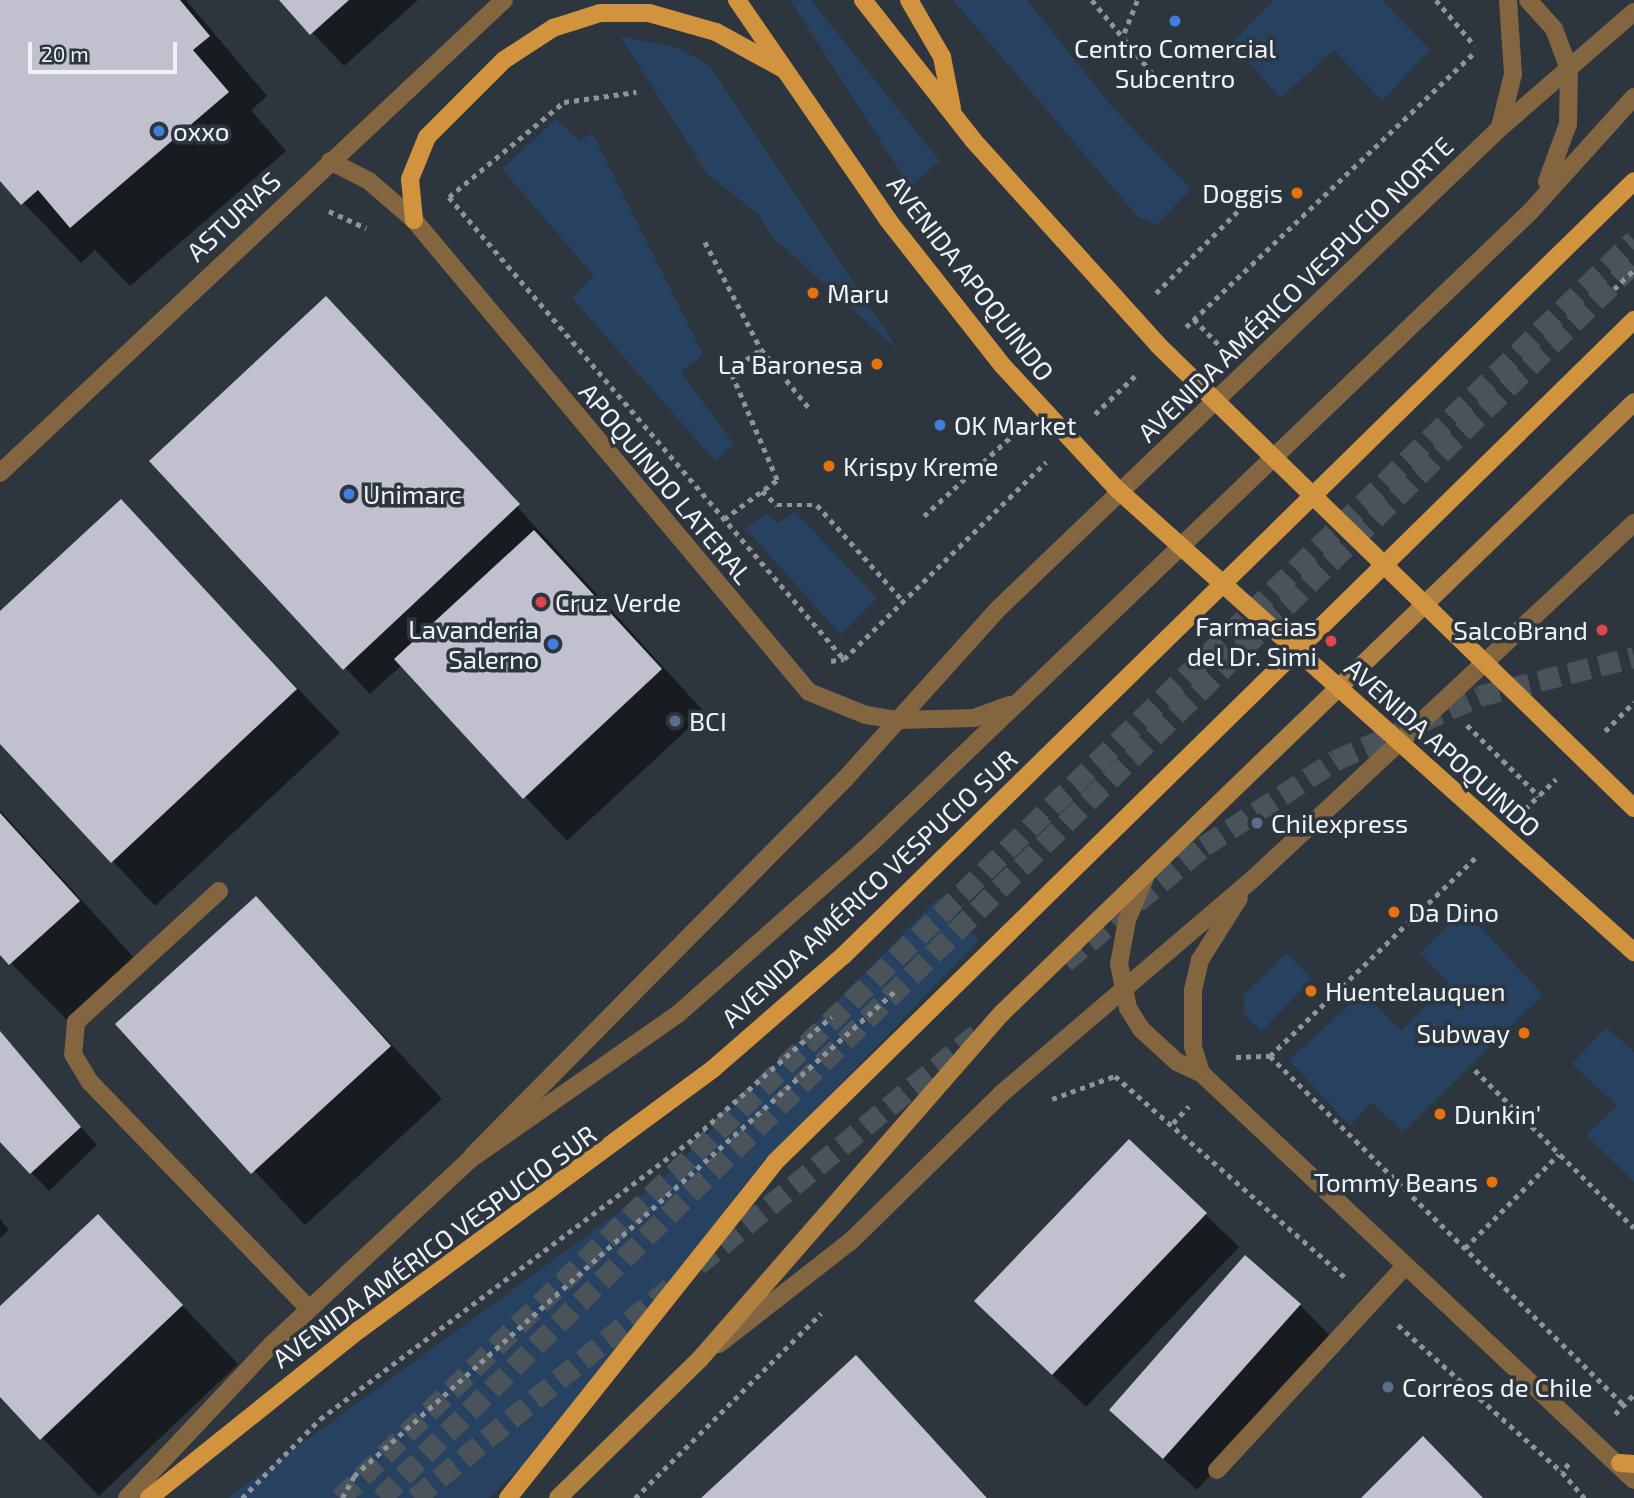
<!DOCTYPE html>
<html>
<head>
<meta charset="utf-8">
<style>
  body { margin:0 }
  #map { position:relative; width:1634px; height:1498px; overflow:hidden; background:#2d353e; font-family:"Exo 2",sans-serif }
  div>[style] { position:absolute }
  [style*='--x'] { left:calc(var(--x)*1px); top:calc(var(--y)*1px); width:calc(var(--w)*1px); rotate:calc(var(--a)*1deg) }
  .green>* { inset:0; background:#274160 }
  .shadow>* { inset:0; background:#0007 }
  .building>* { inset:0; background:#c1c0ce }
  .motorway-tunnel>* { height:21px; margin-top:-10.5px; transform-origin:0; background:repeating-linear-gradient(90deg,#4a525a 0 21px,transparent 0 31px) }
  .path>* { height:4.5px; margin-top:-2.25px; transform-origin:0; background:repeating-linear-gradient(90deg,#8e949c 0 5px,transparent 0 10px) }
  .service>* { height:18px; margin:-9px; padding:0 9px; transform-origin:9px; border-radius:9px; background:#83653f }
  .tertiary>* { height:18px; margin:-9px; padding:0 9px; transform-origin:9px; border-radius:9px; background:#83653f }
  .secondary>* { height:18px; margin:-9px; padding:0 9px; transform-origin:9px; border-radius:9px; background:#af8040 }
  .primary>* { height:18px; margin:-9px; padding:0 9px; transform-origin:9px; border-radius:9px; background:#d1933d }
  .primary-bridge>* { height:18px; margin:-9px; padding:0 9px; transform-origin:9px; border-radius:9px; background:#d1933d }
  .dots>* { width:19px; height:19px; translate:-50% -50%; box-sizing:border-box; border:4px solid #2d353e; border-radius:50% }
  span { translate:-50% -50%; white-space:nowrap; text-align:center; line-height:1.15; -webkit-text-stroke:7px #2d353e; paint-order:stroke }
  .poi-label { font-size:26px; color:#eef3f9 }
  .left { translate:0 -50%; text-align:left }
  .right { translate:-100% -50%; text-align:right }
  .street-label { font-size:26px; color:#eef3f9 }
  .scale { position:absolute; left:28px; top:42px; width:149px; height:32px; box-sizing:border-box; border:4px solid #eef3f9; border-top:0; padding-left:9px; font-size:21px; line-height:24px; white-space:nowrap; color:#eef3f9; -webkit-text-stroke:5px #2d353e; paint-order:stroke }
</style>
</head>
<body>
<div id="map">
  <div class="green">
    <i style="clip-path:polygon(790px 0,811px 0,940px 161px,910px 187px)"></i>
    <i style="clip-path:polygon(953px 0,1027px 0,1113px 108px,1191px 189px,1156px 225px,1138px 217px)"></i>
    <i style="clip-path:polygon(1274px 0,1382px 0,1430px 50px,1382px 101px,1334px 50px,1280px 98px,1232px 42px)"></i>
    <i style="clip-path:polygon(620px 36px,679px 48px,710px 66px,899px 351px,773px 238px,758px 214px,708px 175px)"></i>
    <i style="clip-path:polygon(556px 119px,580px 141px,592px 133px,703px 354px,681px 372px,734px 444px,715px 461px,572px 298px,594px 276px,502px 169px)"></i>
    <i style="clip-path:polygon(795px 512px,877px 598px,841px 635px,745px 528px,766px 514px,778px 523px)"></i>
    <i style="clip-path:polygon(940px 896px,979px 940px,743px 1186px,586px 1403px,489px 1498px,227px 1498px,659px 1183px)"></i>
    <i style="clip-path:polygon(1464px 909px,1543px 995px,1403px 1132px,1371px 1102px,1350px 1126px,1289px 1060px,1363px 992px,1401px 1031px,1449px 983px,1420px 953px)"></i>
    <i style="clip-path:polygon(1286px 953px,1312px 979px,1261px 1032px,1244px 1013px,1244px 994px)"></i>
    <i style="clip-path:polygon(1606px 1027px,1634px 1052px,1634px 1182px,1586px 1135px,1617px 1106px,1572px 1064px)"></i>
  </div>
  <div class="shadow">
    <i style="clip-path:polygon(0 0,186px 0,267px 96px,251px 110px,286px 151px,130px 286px,95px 250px,81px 263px,0 178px)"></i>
    <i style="clip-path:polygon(281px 0,418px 0,344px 66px)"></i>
    <i style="clip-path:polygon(351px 324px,705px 713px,567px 841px,402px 665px,370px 694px,151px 461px)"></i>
    <i style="clip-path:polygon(121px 501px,340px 733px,155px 906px,0 741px,0 614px)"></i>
    <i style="clip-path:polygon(0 810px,135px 959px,68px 1021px,0 952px)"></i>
    <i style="clip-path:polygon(256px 898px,442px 1099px,305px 1225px,118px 1024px)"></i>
    <i style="clip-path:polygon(0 1034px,97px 1145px,49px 1191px,0 1140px)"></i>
    <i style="clip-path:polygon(1129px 1141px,1239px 1247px,1086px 1407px,1009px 1333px)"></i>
    <i style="clip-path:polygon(98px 1217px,238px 1364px,99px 1496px,0 1394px,0 1309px)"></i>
    <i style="clip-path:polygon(0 1219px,9px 1230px,0 1238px)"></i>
    <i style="clip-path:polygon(1300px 1305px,1332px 1338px,1197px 1490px,1111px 1410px)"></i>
    <i style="clip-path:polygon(856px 1357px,988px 1498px,704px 1498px)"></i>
  </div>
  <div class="building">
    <i style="clip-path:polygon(0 0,180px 0,210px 36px,193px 50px,229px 92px,70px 228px,38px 190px,21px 205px,0 181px)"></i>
    <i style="clip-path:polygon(279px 0,349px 0,310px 35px)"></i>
    <i style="clip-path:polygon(326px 296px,520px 504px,343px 670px,149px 461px)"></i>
    <i style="clip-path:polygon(121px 499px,297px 689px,111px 863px,0 744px,0 611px)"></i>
    <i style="clip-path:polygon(534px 530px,662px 669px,523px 799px,394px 659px)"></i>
    <i style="clip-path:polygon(0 813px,80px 901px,9px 965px,0 955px)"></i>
    <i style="clip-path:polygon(256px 896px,391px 1046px,251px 1174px,115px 1024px)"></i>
    <i style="clip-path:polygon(0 1031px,81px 1127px,30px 1174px,0 1142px)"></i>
    <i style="clip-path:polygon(1129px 1139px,1207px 1213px,1052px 1375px,974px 1301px)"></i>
    <i style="clip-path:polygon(98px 1214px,183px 1305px,40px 1440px,0 1397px,0 1306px)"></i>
    <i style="clip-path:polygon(1245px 1255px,1301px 1304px,1163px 1459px,1109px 1410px)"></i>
    <i style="clip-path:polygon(856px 1355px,987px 1498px,701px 1498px)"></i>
    <i style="clip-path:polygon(1423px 1436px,1483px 1498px,1361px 1498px)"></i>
  </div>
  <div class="motorway-tunnel">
    <i style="--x:1065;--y:962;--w:181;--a:-39.8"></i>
    <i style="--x:1204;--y:846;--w:158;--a:-33.1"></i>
    <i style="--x:1336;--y:760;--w:157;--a:-24.1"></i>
    <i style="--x:1479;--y:696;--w:160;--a:-14.1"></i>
    <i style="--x:698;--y:1265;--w:366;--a:-39.7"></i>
    <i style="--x:340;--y:1498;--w:1805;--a:-44.19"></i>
    <i style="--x:381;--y:1498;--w:1759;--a:-44.59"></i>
    <i style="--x:415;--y:1498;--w:335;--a:-39.5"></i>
  </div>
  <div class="path">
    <i style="--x:1092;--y:0;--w:101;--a:50.6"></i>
    <i style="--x:1436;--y:0;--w:60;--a:49.7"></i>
    <i style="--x:1124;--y:33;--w:35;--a:-68"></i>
    <i style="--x:449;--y:197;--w:608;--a:49.47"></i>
    <i style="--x:449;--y:197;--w:149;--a:-39.6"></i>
    <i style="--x:564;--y:102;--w:73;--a:-7.9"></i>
    <i style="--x:329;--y:211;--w:41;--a:24.7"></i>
    <i style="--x:705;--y:242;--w:121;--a:62.4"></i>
    <i style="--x:761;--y:349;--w:77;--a:50.8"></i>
    <i style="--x:1614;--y:289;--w:28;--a:-44"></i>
    <i style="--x:1156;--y:293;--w:137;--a:-45"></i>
    <i style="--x:1194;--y:319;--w:40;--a:46"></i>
    <i style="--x:1186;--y:327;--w:400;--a:-43.6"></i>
    <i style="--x:1095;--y:414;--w:58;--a:-43.6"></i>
    <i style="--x:762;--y:491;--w:21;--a:43"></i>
    <i style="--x:777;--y:505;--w:40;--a:0"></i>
    <i style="--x:817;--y:505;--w:130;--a:48.1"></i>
    <i style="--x:924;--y:516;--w:125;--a:-42.4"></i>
    <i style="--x:724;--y:519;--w:66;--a:-36.3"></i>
    <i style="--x:777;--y:480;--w:119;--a:-113.3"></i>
    <i style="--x:730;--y:371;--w:38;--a:-35"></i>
    <i style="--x:831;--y:661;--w:13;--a:-9"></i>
    <i style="--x:844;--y:659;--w:282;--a:-44.3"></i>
    <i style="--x:1467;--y:725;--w:101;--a:44.6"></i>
    <i style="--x:1605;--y:731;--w:41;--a:-45"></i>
    <i style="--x:1525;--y:809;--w:43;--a:-44.1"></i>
    <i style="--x:1270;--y:1056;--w:497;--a:44.6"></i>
    <i style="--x:1236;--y:1057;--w:34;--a:-2"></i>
    <i style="--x:1270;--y:1056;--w:286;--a:-44"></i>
    <i style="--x:1475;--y:1070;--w:224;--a:44.8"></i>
    <i style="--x:1052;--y:1099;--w:67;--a:-20.1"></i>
    <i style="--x:1115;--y:1076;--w:308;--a:41.2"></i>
    <i style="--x:1173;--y:1123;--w:23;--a:-47"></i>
    <i style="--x:1465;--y:1248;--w:132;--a:-45"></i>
    <i style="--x:1398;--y:1325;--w:220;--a:41.9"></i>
    <i style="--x:1615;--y:1414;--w:28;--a:-46"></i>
    <i style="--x:1569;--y:1464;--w:11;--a:131"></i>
    <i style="--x:1562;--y:1472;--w:35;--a:49"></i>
    <i style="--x:242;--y:1498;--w:111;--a:-45.4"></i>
    <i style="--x:320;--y:1419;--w:460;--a:-36.9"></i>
    <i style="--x:688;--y:1143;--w:191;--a:-41.4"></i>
    <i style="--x:342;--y:1498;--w:25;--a:-61"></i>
    <i style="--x:354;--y:1476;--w:725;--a:-41.87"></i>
    <i style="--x:635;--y:1498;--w:262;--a:-44.8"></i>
  </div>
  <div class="service">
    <i style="--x:1500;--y:127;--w:55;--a:-76.2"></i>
    <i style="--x:1513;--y:74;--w:74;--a:-93.9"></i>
    <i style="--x:219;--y:891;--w:194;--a:137.5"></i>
    <i style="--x:76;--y:1022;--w:32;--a:95"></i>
    <i style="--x:73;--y:1054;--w:33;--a:59"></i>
    <i style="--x:90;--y:1082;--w:315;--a:46"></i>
    <i style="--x:1201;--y:1073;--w:28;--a:-107"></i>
    <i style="--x:1193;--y:1046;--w:56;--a:-90"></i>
    <i style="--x:1193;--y:990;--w:31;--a:-77"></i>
    <i style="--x:1200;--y:960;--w:73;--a:-57.8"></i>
    <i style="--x:473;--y:1155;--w:529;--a:-45.31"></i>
    <i style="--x:845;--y:779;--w:227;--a:-48"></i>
    <i style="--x:997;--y:610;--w:697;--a:-43.78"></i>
    <i style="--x:1500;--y:128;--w:177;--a:-40.9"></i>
    <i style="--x:719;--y:1344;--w:167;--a:-38"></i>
    <i style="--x:851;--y:1241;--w:210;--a:-44.4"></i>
    <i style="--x:1001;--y:1094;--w:334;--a:-40.5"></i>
    <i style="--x:1255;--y:877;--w:519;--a:-43.05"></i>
    <i style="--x:1217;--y:1470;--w:277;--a:-47.3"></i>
  </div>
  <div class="tertiary">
    <i style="--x:1528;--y:0;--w:39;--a:48"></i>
    <i style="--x:1554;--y:29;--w:43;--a:69.4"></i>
    <i style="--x:1569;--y:69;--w:55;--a:91"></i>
    <i style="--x:1568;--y:124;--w:61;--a:110.2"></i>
    <i style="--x:330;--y:161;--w:44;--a:27.1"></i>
    <i style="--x:369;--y:181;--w:60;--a:40.9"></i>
    <i style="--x:414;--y:220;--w:615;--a:50.08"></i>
    <i style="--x:809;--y:692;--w:61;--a:22"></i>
    <i style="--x:866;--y:715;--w:33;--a:9"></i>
    <i style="--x:899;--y:720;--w:75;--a:-1.5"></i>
    <i style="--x:974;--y:718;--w:38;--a:-20"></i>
    <i style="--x:0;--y:473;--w:691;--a:-43.18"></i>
    <i style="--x:1147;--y:873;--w:51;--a:113.1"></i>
    <i style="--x:1127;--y:920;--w:45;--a:100.3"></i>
    <i style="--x:1119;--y:964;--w:45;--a:78.4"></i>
    <i style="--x:1128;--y:1008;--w:25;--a:58"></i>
    <i style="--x:1141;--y:1029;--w:49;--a:42.5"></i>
    <i style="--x:1177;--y:1062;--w:26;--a:25"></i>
    <i style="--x:1201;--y:1073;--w:594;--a:43.23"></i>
    <i style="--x:127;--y:1498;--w:210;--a:-46.7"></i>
    <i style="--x:271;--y:1345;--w:270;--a:-43"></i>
    <i style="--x:468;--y:1161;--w:256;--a:-35"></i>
    <i style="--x:678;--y:1014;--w:256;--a:-41.5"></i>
    <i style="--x:870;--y:844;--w:914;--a:-43.76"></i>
    <i style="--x:1530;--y:212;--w:155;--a:-47.9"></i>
  </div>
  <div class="secondary">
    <i style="--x:558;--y:1498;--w:199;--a:-44.4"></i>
    <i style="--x:700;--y:1359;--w:458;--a:-48.9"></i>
    <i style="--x:1001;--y:1014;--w:880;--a:-44.03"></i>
  </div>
  <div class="primary">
    <i style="--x:737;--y:0;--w:267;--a:55.5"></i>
    <i style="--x:863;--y:0;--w:178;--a:51.8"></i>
    <i style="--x:909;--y:0;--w:66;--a:59.9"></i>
    <i style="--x:942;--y:57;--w:52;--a:78.9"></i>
    <i style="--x:414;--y:220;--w:41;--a:-95.6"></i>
    <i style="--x:410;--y:179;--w:45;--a:-68"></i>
    <i style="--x:427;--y:137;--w:109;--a:-45"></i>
    <i style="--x:504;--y:60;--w:59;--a:-33.1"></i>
    <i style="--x:553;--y:28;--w:49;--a:-17.7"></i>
    <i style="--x:600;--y:13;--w:49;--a:0"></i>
    <i style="--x:649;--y:13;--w:70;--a:15.8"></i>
    <i style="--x:716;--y:32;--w:79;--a:28.8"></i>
    <i style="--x:1620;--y:1463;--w:14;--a:4"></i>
    <i style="--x:149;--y:1498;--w:269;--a:-38.7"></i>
    <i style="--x:359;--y:1330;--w:441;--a:-36.4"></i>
    <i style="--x:714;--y:1068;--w:171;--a:-41"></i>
    <i style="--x:843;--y:956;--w:1107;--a:-44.41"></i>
    <i style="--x:508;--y:1498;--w:429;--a:-51.5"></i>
    <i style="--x:775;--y:1162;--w:1203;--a:-44.43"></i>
  </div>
  <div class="primary-bridge">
    <i style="--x:973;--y:140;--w:276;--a:47.9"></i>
    <i style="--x:1158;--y:345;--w:664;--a:44.21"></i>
    <i style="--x:888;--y:220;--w:186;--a:51.8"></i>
    <i style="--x:1003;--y:366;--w:169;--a:47.2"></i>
    <i style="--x:1118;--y:490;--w:693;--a:41.84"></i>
  </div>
  <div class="dots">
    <i style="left:1175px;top:21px;background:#3f7fe0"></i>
    <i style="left:159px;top:131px;background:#3f7fe0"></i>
    <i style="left:1297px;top:193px;background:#e8710a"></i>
    <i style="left:813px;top:293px;background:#e8710a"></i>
    <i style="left:877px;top:364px;background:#e8710a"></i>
    <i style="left:940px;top:425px;background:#3f7fe0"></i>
    <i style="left:829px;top:466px;background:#e8710a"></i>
    <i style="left:349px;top:494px;background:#3f7fe0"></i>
    <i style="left:541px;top:602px;background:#e0444e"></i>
    <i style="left:1602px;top:630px;background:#e0444e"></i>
    <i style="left:1331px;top:641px;background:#e0444e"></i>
    <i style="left:553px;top:644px;background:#3f7fe0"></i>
    <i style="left:675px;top:721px;background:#5c6f8a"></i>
    <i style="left:1257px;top:823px;background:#5c6f8a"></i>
    <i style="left:1394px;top:912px;background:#e8710a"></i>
    <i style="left:1311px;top:991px;background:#e8710a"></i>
    <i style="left:1524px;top:1033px;background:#e8710a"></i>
    <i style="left:1440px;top:1114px;background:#e8710a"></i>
    <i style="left:1492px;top:1182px;background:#e8710a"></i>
    <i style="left:1388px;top:1387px;background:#5c6f8a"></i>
  </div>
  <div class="poi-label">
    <span style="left:1175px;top:63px">Centro Comercial<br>Subcentro</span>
    <span class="left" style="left:173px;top:131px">oxxo</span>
    <span class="right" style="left:1283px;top:193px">Doggis</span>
    <span class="left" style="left:827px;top:293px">Maru</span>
    <span class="right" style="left:863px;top:364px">La Baronesa</span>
    <span class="left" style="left:954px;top:425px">OK Market</span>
    <span class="left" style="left:843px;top:466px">Krispy Kreme</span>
    <span class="left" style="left:363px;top:494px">Unimarc</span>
    <span class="left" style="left:555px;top:602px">Cruz Verde</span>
    <span class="right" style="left:1317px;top:641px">Farmacias<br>del Dr. Simi</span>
    <span class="right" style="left:539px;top:644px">Lavanderia<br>Salerno</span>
    <span class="right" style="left:1588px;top:630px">SalcoBrand</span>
    <span class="left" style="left:689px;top:721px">BCI</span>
    <span class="left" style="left:1271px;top:823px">Chilexpress</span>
    <span class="left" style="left:1408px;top:912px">Da Dino</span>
    <span class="left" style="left:1325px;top:991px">Huentelauquen</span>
    <span class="right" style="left:1510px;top:1033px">Subway</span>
    <span class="left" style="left:1454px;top:1114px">Dunkin'</span>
    <span class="right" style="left:1478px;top:1182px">Tommy Beans</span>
    <span class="left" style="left:1402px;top:1387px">Correos de Chile</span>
  </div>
  <div class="street-label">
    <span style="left:233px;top:216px;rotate:-43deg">ASTURIAS</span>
    <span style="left:971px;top:278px;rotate:52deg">AVENIDA APOQUINDO</span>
    <span style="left:1295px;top:289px;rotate:-44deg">AVENIDA AMÉRICO VESPUCIO NORTE</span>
    <span style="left:666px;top:483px;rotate:50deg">APOQUINDO LATERAL</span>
    <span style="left:1443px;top:747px;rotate:42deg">AVENIDA APOQUINDO</span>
    <span style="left:869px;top:888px;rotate:-43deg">AVENIDA AMÉRICO VESPUCIO SUR</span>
    <span style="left:434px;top:1246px;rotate:-36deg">AVENIDA AMÉRICO VESPUCIO SUR</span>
  </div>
  <div class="scale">20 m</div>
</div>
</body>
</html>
